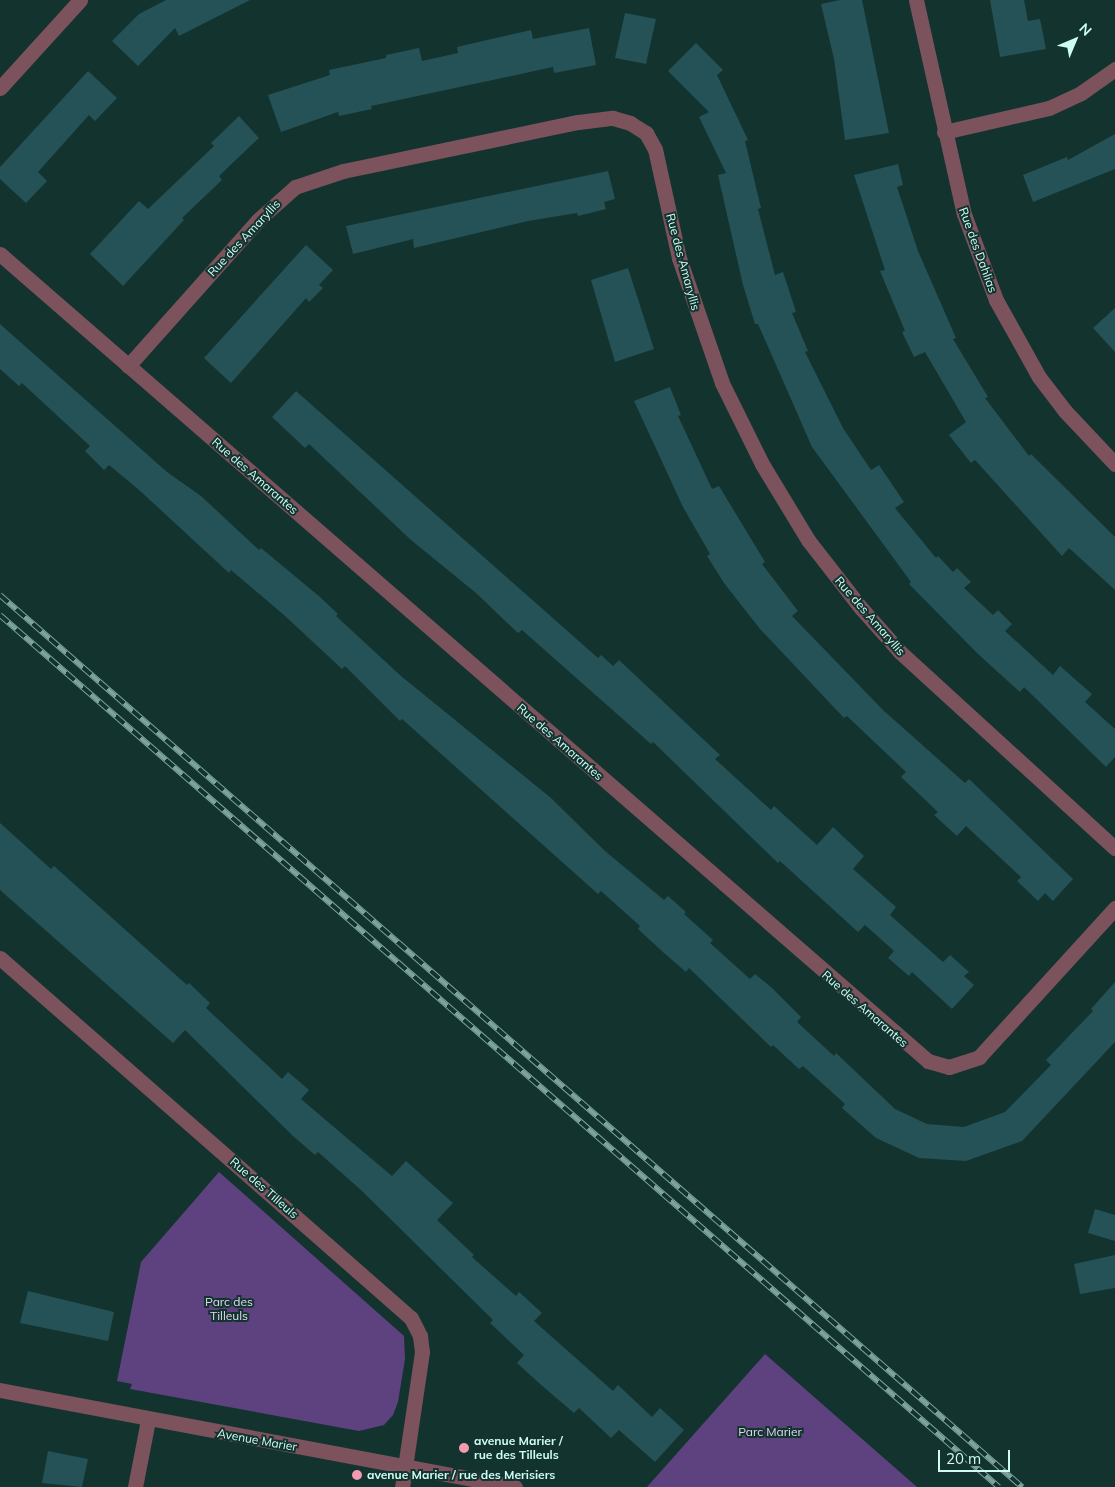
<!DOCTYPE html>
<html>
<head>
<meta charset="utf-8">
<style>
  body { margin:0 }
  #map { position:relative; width:1115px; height:1487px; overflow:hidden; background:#13332f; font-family:Mulish,sans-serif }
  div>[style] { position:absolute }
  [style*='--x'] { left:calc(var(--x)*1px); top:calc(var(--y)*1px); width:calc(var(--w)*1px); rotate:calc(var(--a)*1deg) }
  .green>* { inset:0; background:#5e4280 }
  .building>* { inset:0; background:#245257 }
  .minor>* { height:15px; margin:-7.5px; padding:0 7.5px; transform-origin:7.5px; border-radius:7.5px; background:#7c525c }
  .tertiary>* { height:15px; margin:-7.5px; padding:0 7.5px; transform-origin:7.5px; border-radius:7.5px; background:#7c525c }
  .rail>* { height:5.5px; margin-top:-2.75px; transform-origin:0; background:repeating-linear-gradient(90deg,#13332f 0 11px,#7ca49d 0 22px); box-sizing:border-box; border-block:1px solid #7ca49d }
  .dots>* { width:14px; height:14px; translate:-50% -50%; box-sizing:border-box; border:2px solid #13332f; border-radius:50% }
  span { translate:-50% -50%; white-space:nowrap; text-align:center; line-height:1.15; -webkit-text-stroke:4px #13332f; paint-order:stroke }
  .street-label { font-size:12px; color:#cffdf5 }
  .park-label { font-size:12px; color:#e0d8ee }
  .poi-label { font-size:12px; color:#cffdf5; font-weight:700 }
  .left { translate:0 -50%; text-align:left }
  .north { position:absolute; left:1050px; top:15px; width:50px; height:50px; -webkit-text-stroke:4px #13332f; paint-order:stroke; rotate:45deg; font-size:14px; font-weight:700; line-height:20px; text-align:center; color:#cffdf5 }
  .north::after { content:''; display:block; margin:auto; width:18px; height:22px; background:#cffdf5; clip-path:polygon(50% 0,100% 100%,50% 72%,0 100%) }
  .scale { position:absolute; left:938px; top:1450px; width:72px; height:22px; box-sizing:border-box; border:2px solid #cffdf5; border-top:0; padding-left:6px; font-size:15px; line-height:18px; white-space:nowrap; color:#cffdf5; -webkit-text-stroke:4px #13332f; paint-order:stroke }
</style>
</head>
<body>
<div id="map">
  <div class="green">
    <i style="clip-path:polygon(219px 1172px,404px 1336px,405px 1359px,398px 1402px,393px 1415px,384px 1425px,359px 1431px,130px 1389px,132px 1384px,117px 1381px,141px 1262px)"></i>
    <i style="clip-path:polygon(765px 1354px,917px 1487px,647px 1487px)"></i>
  </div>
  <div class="building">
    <i style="clip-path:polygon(166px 0,250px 0,179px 36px,175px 28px,138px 66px,112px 41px,139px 14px)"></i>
    <i style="clip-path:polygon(840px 0,862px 0,889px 133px,845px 140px,834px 59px,821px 4px)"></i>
    <i style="clip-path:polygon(990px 0,1024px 0,1028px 21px,1040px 19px,1046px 49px,1000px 57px)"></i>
    <i style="clip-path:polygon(625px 13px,656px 19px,646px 64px,615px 58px)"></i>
    <i style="clip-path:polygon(589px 28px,596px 65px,554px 73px,553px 67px,371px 106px,372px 109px,339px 116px,338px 112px,281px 132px,268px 95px,330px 75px,329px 70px,386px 58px,386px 55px,419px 48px,422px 61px,458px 53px,457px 47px,531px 30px,533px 39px)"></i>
    <i style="clip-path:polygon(696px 43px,723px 70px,717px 75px,748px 140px,745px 141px,761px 208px,758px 209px,775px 275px,783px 272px,796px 312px,792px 313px,808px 351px,805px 352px,843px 428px,871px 470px,879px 465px,904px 502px,895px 508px,936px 558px,938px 556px,953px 572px,957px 568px,971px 582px,964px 588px,993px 615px,998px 610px,1012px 624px,1005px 631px,1053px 675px,1060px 666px,1092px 694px,1085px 702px,1115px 729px,1115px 757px,1106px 767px,1024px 687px,1020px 692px,978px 654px,909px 584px,911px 582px,812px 447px,758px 324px,755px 324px,743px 285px,718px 175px,726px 173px,699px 117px,709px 112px,668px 71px)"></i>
    <i style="clip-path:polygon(88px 71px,117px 98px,95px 121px,89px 115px,38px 172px,47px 181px,26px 203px,0 179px,0 167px)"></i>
    <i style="clip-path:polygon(239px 116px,259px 138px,219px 176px,222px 180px,182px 218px,184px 220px,123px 286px,90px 254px,139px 201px,148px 209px,214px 146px,211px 143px)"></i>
    <i style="clip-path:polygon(1115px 134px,1115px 169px,1033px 202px,1023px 175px,1067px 157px,1068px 160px)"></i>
    <i style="clip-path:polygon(898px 164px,903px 185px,897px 187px,918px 251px,956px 338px,953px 339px,988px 397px,985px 398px,1029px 456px,1031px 454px,1115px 537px,1115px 590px,1069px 548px,1062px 556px,975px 460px,971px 463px,949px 435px,966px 422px,925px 352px,914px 357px,902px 332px,905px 331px,880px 271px,885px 270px,854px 175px)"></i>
    <i style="clip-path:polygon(608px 171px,615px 199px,604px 202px,606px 209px,578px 216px,577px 213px,528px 221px,414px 248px,413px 239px,353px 254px,346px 226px)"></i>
    <i style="clip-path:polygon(306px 245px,333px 270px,319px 285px,323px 288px,309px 302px,306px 298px,231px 383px,204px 358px)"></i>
    <i style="clip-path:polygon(628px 268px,654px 349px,615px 362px,591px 280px)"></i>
    <i style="clip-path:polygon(1115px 308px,1115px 352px,1093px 328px)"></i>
    <i style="clip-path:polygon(0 324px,167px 472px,201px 496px,259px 550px,261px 548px,320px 597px,338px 614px,336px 616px,401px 676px,551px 798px,605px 851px,664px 900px,668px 896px,686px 912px,684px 914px,713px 940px,710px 943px,750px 979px,755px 974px,772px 988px,801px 1017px,797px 1022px,834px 1056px,836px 1053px,895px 1109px,927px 1124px,964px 1127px,1005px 1112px,1051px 1065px,1046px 1060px,1093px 1011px,1091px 1009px,1115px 982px,1115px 1042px,1022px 1141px,966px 1161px,919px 1158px,876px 1138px,842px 1108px,845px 1104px,803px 1066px,799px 1069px,773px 1045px,771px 1047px,689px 968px,686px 972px,664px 953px,638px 929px,640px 926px,601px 891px,598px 894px,402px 719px,400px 721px,345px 666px,342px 669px,284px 615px,231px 570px,229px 573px,138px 489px,109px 465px,104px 470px,85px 451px,90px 446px,22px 383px,19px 386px,0 369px)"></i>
    <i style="clip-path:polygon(670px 387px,681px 415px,678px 416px,712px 489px,719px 486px,765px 562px,762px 564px,798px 611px,792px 616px,883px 710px,965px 783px,969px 779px,1073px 879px,1053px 901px,1045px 893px,1038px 901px,1017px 881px,1021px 877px,966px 826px,957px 836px,934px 815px,938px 812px,901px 777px,906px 772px,847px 716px,844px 718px,760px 629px,724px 583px,707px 556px,710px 554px,683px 507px,634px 401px)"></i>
    <i style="clip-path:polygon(296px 391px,598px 658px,601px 655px,613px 666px,619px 660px,720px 755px,715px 759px,771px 810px,774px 806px,817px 845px,833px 827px,864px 856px,853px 869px,896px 907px,890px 915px,943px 962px,950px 955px,969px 972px,964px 976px,974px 985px,952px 1009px,912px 972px,909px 976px,888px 958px,894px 951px,865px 925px,858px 932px,780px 861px,778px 863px,653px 742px,651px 744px,522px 630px,518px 633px,476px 593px,411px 540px,309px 444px,305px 448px,272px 417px)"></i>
    <i style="clip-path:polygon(0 823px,51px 869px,54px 866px,187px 985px,189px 983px,210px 1003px,206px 1008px,282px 1079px,288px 1072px,309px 1090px,301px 1099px,348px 1139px,392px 1176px,406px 1161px,453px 1203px,437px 1220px,474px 1255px,472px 1257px,516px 1296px,519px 1292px,542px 1313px,534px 1321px,613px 1391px,618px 1385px,652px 1417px,660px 1408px,684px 1430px,655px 1462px,619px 1430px,611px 1438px,579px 1408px,574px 1413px,540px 1384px,517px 1363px,524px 1355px,490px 1323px,493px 1320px,362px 1191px,318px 1152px,315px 1155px,293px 1136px,185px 1030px,173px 1043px,0 890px)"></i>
    <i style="clip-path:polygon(1095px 1209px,1115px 1215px,1115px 1241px,1088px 1233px)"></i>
    <i style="clip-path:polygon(1115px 1255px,1115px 1288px,1080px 1294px,1074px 1264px)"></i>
    <i style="clip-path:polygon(28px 1291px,114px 1312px,108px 1341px,20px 1323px)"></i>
    <i style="clip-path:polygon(48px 1451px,88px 1459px,82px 1487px,42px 1483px)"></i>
  </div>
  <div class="minor">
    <i style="--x:916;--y:0;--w:219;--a:77.4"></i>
    <i style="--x:964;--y:214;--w:92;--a:69.6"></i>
    <i style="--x:996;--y:300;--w:88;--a:60.8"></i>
    <i style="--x:1039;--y:377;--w:43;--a:52.6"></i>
    <i style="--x:1065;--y:411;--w:73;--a:46.7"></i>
    <i style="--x:0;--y:88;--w:119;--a:-47.7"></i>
    <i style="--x:944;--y:132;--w:108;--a:-12.9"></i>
    <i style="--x:1049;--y:108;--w:35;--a:-25"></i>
    <i style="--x:1081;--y:93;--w:42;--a:-35.2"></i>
    <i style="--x:0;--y:254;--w:1230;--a:41.01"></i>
    <i style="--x:928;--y:1061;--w:22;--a:16"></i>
    <i style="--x:949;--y:1067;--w:32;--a:-18"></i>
    <i style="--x:979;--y:1057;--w:202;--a:-47.6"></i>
    <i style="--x:128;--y:366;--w:195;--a:-48.3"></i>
    <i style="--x:258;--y:220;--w:50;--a:-41.7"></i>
    <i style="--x:295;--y:187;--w:51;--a:-18.4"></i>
    <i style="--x:343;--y:171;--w:240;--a:-11.8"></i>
    <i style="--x:578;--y:122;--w:35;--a:-7"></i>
    <i style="--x:613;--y:118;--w:18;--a:16"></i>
    <i style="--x:630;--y:123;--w:19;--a:32"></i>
    <i style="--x:646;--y:133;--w:18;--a:61"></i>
    <i style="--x:655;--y:149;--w:112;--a:77.6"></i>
    <i style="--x:679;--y:258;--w:132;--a:71"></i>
    <i style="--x:722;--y:383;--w:90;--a:63.7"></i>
    <i style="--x:762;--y:464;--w:89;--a:58.8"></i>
    <i style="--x:808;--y:540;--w:86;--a:52.1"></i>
    <i style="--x:861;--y:608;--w:59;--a:48.4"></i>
    <i style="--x:900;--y:652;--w:291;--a:42.4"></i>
    <i style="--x:0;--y:958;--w:546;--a:41.22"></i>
    <i style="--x:411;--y:1318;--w:20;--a:63"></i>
    <i style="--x:420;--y:1336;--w:16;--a:83"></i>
    <i style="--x:422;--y:1352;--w:136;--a:98.4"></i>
    <i style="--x:135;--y:1487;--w:68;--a:-79"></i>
  </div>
  <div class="tertiary">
    <i style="--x:0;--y:1390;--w:524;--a:10.67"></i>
  </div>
  <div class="rail">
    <i style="--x:0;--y:595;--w:1357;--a:41.11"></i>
    <i style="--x:0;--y:615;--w:1326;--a:41.12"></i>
  </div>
  <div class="dots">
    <i style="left:464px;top:1448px;background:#f29ab0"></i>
    <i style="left:357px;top:1475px;background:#f29ab0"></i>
  </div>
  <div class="street-label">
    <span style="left:244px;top:238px;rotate:-47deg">Rue des Amaryllis</span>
    <span style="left:978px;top:250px;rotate:70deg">Rue des Dahlias</span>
    <span style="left:683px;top:262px;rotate:75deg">Rue des Amaryllis</span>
    <span style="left:255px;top:476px;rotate:41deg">Rue des Amarantes</span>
    <span style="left:870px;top:616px;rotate:49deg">Rue des Amaryllis</span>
    <span style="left:560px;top:742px;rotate:41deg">Rue des Amarantes</span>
    <span style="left:865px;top:1009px;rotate:41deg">Rue des Amarantes</span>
    <span style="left:264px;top:1188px;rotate:41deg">Rue des Tilleuls</span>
    <span style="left:257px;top:1440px;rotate:10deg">Avenue Marier</span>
  </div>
  <div class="park-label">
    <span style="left:229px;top:1309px">Parc des<br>Tilleuls</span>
    <span style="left:770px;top:1432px">Parc Marier</span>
  </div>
  <div class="poi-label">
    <span class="left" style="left:474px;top:1448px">avenue Marier /<br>rue des Tilleuls</span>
    <span class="left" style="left:367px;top:1475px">avenue Marier / rue des Merisiers</span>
  </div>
  <div class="north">N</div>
  <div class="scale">20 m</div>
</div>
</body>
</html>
